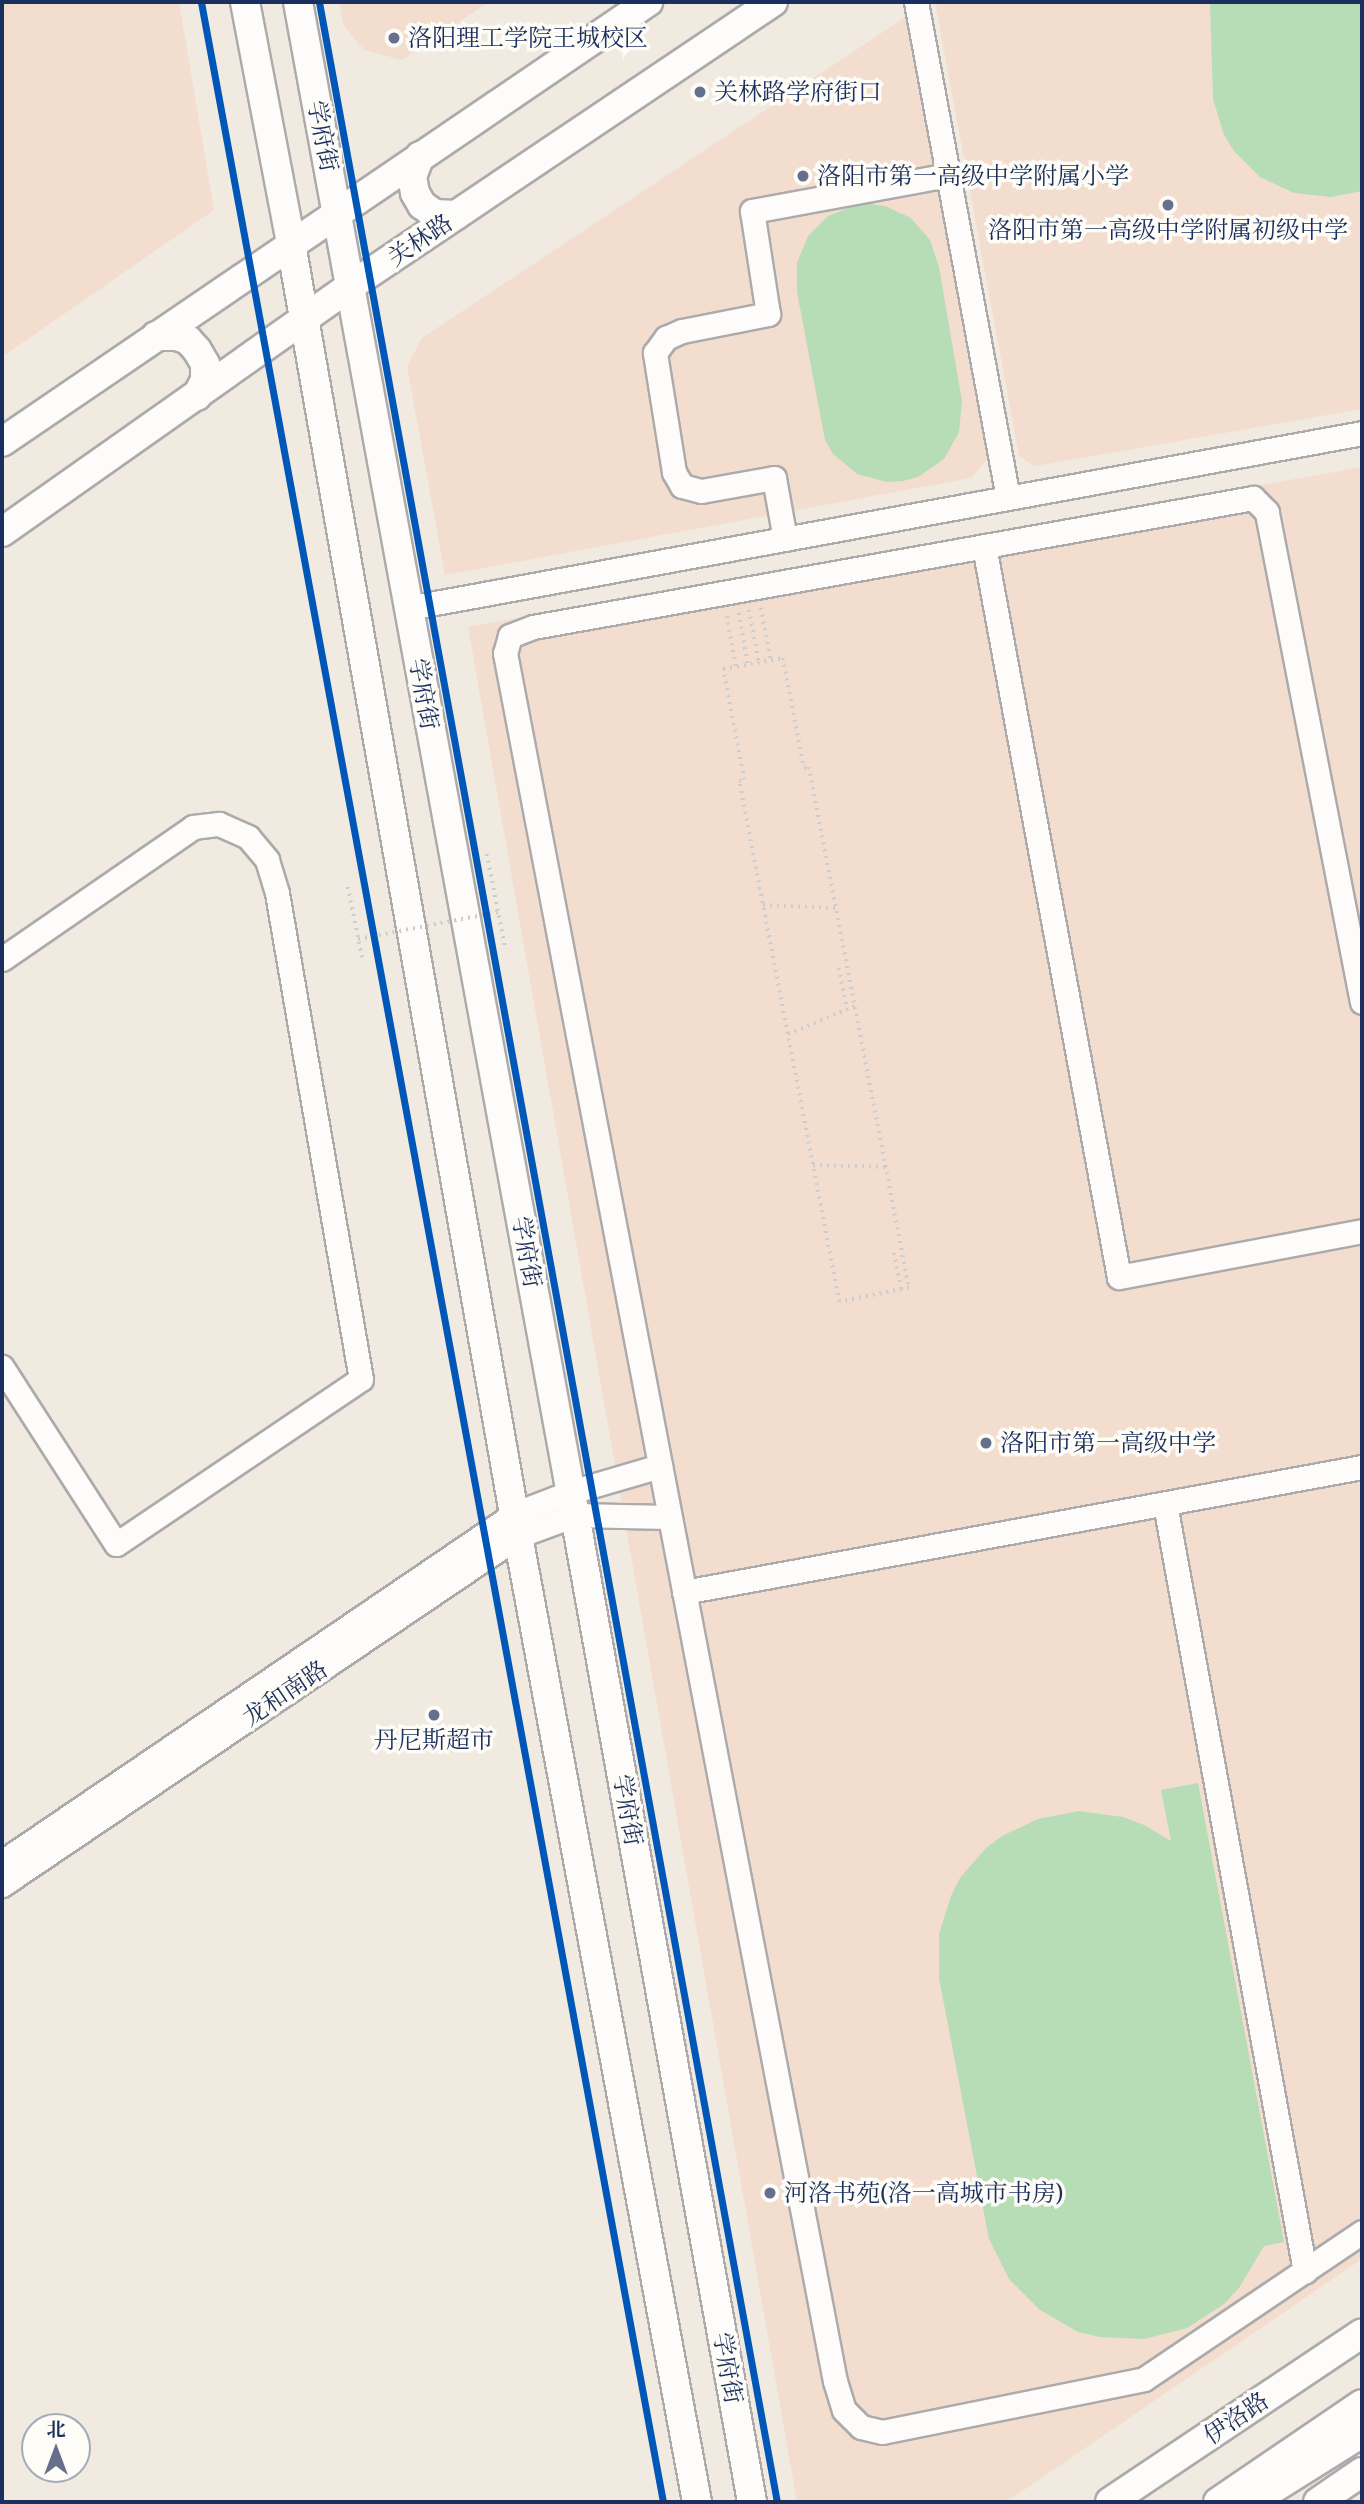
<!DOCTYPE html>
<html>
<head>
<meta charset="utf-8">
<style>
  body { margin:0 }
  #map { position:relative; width:1364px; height:2504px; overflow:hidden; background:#f1eae1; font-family:"Gentium Book Plus","Noto Serif SC",serif }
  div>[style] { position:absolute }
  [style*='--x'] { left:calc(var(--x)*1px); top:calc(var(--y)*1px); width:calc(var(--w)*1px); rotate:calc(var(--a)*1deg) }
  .built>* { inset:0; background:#f3ddcf }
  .green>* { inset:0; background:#b6ddb6 }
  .path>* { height:3.5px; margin-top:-1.75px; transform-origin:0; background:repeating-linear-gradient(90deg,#cdcdcf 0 2px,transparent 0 7px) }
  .roads { filter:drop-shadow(2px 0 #acaaab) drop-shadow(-2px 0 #acaaab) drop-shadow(0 2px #acaaab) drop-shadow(0 -2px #acaaab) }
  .minor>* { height:23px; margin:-11.5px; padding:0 11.5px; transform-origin:11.5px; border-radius:11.5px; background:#fdfcfa }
  .major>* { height:28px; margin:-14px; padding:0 14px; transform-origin:14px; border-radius:14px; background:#fdfcfa }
  .path-bridge>* { height:3.5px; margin-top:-1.75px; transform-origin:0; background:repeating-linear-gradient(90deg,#cdcdcf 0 2px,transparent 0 7px) }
  .cycleway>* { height:7px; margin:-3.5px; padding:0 3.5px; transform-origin:3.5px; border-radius:3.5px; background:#0057b8 }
  .dots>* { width:19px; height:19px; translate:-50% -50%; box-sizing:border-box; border:4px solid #fdfcf7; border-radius:50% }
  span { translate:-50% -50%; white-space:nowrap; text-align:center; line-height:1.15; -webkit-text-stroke:7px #fdfcf7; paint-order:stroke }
  .poi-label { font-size:24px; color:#1b2f5e }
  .left { translate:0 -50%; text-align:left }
  .street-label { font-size:24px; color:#1b2f5e }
  .frame { position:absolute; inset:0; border:4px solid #1b2f5e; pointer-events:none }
  .north { position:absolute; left:21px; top:2413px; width:70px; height:70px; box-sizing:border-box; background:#fdfcf7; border:2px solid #a3aaba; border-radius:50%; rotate:0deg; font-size:19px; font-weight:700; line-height:28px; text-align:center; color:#1b2f5e }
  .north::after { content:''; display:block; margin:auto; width:24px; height:32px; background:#66708c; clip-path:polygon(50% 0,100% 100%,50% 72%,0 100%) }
</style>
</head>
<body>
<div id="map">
  <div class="built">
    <i style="clip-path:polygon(2px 2px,179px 2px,214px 210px,2px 357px)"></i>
    <i style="clip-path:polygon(339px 2px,489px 2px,402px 60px,364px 50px,344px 26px)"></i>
    <i style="clip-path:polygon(935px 2px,1362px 2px,1362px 409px,1035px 466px,1019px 456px)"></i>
    <i style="clip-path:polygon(910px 14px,989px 457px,971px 478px,445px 575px,407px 366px,422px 338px)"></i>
    <i style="clip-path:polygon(1362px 467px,1362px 2259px,1006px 2502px,797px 2502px,468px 627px)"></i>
  </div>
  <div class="green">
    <i style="clip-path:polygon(1210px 2px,1362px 2px,1362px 191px,1331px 197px,1294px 193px,1260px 177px,1234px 151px,1224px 135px,1213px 99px)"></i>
    <i style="clip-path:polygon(870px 204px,885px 206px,911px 218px,930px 240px,939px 267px,962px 401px,959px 432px,944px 459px,918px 477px,903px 481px,887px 482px,857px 474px,833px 454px,825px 440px,797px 292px,797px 263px,808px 236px,828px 216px,856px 205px)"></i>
    <i style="clip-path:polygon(1198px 1783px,1284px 2242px,1264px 2246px,1239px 2288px,1224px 2304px,1187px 2328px,1144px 2339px,1100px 2337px,1078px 2332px,1040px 2310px,1009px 2279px,989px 2239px,939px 1978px,939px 1934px,951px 1896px,960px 1878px,986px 1848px,1002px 1836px,1038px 1819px,1079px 1811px,1123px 1817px,1144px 1825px,1171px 1841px,1161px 1790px)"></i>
  </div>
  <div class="path">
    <i style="--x:761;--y:608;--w:53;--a:79.1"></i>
    <i style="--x:749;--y:610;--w:53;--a:79.1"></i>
    <i style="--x:739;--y:613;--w:53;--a:80.2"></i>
    <i style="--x:727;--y:616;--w:52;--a:80"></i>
    <i style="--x:783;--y:658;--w:112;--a:79.2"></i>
    <i style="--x:804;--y:768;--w:5;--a:-11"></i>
    <i style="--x:809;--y:767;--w:531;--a:79.13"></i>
    <i style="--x:909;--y:1288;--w:71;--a:168.7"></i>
    <i style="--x:839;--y:1302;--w:531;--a:-100.87"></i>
    <i style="--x:739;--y:781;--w:5;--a:-11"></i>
    <i style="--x:744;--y:780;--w:113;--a:-100.7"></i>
    <i style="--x:723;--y:669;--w:61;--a:-10.4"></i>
    <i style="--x:487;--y:854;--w:94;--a:78.9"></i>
    <i style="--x:348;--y:887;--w:76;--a:78.5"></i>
    <i style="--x:763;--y:905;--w:73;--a:2.4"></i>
    <i style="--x:839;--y:968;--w:42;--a:79"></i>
    <i style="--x:788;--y:1034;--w:73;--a:-22.7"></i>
    <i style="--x:813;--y:1165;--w:73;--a:1.6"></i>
    <i style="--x:894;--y:1253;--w:38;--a:78"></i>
  </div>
  <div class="roads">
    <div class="minor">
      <i style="--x:916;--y:2;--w:504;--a:79.49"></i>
      <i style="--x:785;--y:539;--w:62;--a:-100.2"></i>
      <i style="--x:774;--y:478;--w:74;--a:169.9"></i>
      <i style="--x:701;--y:491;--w:20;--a:-165"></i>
      <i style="--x:682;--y:486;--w:16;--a:-120"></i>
      <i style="--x:674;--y:472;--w:121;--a:-99.1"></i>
      <i style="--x:655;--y:353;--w:19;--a:-54"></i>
      <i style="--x:666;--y:338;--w:17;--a:-24"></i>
      <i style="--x:682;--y:331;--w:88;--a:-11.2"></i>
      <i style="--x:768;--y:314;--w:104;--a:-98.8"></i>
      <i style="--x:752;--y:211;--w:199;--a:-10.4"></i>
      <i style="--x:984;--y:546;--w:743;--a:79.54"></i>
      <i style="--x:1119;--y:1277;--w:247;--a:-10.7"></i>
      <i style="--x:408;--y:608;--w:970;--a:-10.39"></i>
      <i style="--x:2;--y:959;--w:232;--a:-34.6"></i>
      <i style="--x:193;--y:827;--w:26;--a:-7"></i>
      <i style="--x:219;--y:824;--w:32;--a:24"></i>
      <i style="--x:248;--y:837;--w:30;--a:50"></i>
      <i style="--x:267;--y:860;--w:34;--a:73"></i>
      <i style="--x:277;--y:893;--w:493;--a:80.2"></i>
      <i style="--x:361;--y:1379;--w:295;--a:146"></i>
      <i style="--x:116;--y:1544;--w:211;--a:-122.8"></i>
      <i style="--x:1362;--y:1002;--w:499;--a:-101"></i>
      <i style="--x:1267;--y:512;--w:20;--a:-135"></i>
      <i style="--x:1253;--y:498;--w:731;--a:169.84"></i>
      <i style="--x:533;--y:627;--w:25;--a:159"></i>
      <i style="--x:510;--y:636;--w:18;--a:106"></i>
      <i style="--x:505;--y:653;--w:1759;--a:79.19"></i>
      <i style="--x:835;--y:2381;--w:30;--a:73"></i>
      <i style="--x:844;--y:2410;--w:24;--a:45"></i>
      <i style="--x:861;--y:2427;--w:22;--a:13"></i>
      <i style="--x:882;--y:2432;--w:267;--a:-11.4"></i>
      <i style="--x:1144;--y:2379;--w:263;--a:-34"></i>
      <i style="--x:1165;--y:1504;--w:780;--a:79.66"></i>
      <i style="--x:684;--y:1592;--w:689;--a:-10.45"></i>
      <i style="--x:2;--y:1862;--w:619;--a:-34.2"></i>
      <i style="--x:514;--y:1514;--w:61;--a:-21.1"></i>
      <i style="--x:571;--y:1492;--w:93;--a:-16.3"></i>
      <i style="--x:2;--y:1885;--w:623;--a:-34.07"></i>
      <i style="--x:518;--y:1536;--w:61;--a:-20.2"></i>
      <i style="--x:575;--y:1515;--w:94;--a:1.2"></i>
    </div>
    <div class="major">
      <i style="--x:245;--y:2;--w:246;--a:79.2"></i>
      <i style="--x:291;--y:244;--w:1312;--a:80.04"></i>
      <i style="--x:518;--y:1536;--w:982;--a:79.5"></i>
      <i style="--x:298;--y:2;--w:1538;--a:79.63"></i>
      <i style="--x:575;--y:1515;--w:1003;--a:79.83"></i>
      <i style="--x:420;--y:156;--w:22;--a:111"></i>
      <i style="--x:412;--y:177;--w:16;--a:79"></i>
      <i style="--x:415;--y:193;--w:14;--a:60"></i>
      <i style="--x:422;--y:205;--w:16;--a:35"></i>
      <i style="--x:435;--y:214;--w:21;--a:3"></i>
      <i style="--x:156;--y:336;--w:21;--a:0"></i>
      <i style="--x:177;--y:336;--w:12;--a:20"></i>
      <i style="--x:188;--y:340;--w:13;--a:48"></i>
      <i style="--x:197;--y:350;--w:16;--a:60"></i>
      <i style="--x:205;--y:364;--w:16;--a:90"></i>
      <i style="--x:205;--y:380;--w:18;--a:117"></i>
      <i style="--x:2;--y:442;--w:782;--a:-34.26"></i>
      <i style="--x:2;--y:532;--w:425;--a:-35.2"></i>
      <i style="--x:349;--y:287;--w:511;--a:-33.91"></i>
      <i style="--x:1110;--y:2502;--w:303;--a:-33.8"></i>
      <i style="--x:1218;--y:2502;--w:174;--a:-34.2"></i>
      <i style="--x:1252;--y:2502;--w:130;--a:-32.1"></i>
      <i style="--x:1318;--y:2502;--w:53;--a:-34.3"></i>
    </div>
  </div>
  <div class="path-bridge">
    <i style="--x:358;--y:939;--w:143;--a:-10.9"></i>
  </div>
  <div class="cycleway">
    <i style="--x:201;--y:2;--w:2542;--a:79.53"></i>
    <i style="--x:319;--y:2;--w:2542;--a:79.62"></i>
  </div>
  <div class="dots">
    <i style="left:394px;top:38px;background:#66708c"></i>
    <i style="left:700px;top:92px;background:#66708c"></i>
    <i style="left:803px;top:176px;background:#66708c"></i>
    <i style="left:1168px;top:205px;background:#66708c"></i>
    <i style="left:986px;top:1443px;background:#66708c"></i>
    <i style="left:434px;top:1715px;background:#66708c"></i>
    <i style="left:770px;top:2193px;background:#66708c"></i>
  </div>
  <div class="poi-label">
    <span class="left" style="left:408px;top:38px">洛阳理工学院王城校区</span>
    <span class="left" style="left:714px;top:92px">关林路学府街口</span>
    <span class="left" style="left:817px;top:176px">洛阳市第一高级中学附属小学</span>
    <span style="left:1168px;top:230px">洛阳市第一高级中学附属初级中学</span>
    <span class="left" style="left:1000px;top:1443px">洛阳市第一高级中学</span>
    <span style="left:434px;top:1740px">丹尼斯超市</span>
    <span class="left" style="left:784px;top:2193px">河洛书苑(洛一高城市书房)</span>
  </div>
  <div class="street-label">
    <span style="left:323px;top:136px;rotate:79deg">学府街</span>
    <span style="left:420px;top:240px;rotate:-34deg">关林路</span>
    <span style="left:424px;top:694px;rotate:80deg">学府街</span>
    <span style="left:527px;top:1252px;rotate:80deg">学府街</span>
    <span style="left:285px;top:1693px;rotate:-34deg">龙和南路</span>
    <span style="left:628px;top:1810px;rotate:80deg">学府街</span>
    <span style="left:728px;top:2368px;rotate:80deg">学府街</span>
    <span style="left:1236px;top:2418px;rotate:-34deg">伊洛路</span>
  </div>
  <div class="frame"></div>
  <div class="north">北</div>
</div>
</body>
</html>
